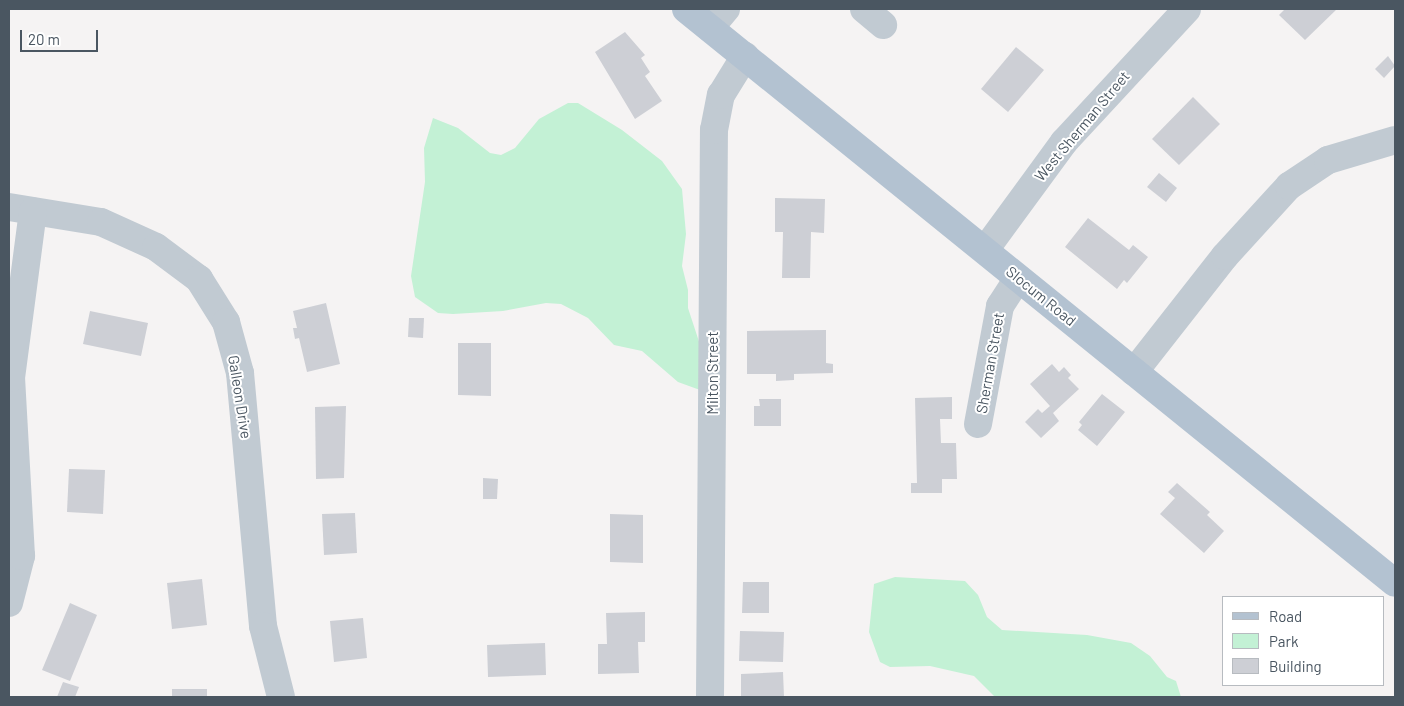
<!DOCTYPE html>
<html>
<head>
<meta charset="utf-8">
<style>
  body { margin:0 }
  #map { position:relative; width:1404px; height:706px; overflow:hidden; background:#f5f3f3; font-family:Barlow,sans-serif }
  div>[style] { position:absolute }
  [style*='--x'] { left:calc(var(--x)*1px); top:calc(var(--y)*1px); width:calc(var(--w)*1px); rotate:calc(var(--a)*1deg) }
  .green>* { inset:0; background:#c3f1d5 }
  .building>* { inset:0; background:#cdcfd5 }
  .minor>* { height:28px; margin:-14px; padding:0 14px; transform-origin:14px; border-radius:14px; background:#c1cad2 }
  .major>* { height:28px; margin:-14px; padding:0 14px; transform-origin:14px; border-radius:14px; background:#b3c2d1 }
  span { translate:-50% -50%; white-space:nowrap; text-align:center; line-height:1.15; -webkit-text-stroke:4px #fff; paint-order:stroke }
  .street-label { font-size:15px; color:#4a5661 }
  .frame { position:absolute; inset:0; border:10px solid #4a5661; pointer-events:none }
  .legend { position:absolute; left:1222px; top:596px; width:162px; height:90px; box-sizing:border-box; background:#fff; border:1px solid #b7bbc0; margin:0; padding:6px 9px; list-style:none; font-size:15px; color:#4a5661 }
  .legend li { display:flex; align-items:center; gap:10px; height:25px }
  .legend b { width:25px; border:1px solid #b7bbc0 }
  .scale { position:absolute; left:20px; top:30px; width:78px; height:22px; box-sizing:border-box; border:2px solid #4a5661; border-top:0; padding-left:6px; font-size:15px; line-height:18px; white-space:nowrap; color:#4a5661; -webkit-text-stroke:4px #fff; paint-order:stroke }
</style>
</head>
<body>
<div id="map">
  <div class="green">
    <i style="clip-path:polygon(568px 103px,578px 103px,622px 130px,662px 161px,682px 189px,686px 234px,682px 266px,688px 290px,688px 308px,707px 366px,700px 390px,678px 382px,642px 351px,614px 345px,588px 318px,561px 304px,546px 303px,503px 311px,453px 314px,438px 313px,415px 297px,411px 276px,425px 182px,424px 148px,433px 118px,458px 128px,490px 153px,501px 155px,515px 148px,539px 119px)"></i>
    <i style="clip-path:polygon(895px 577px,965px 581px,978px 595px,987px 617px,1002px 630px,1087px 635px,1131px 643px,1150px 656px,1167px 677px,1176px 681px,1181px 697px,995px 697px,974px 676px,930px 666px,890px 667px,880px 662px,869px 632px,874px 584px)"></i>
  </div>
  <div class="building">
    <i style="clip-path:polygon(1285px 9px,1337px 9px,1305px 40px,1279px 15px)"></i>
    <i style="clip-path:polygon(625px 32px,645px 55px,641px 58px,650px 72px,645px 76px,662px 101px,635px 119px,595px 52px)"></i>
    <i style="clip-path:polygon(1016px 47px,1044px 70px,1008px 112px,981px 89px)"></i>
    <i style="clip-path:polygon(1388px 56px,1395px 66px,1384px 78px,1375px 69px)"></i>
    <i style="clip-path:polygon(1193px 97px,1220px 124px,1179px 165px,1152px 139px)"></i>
    <i style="clip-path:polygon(1159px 173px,1177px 188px,1166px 202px,1147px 187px)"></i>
    <i style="clip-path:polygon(775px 198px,825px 199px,824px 233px,811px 232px,810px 278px,782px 278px,783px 232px,775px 232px)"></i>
    <i style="clip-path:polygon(1088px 218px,1129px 250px,1133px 245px,1148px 257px,1127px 283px,1124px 280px,1117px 289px,1065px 247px)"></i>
    <i style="clip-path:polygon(326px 303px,340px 364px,307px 372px,299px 338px,295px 339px,293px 328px,297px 328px,293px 311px)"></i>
    <i style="clip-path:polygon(90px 311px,148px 323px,141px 356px,83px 344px)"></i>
    <i style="clip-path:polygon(409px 318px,424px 318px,423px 338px,408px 337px)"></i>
    <i style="clip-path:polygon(826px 330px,826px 363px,833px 364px,833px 373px,794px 374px,794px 380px,776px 381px,776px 374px,747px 374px,747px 331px)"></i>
    <i style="clip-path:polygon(458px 343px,491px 343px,491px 396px,458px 395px)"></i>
    <i style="clip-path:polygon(1052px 364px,1059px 372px,1064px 367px,1071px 375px,1068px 378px,1079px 389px,1053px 413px,1059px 421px,1041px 438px,1025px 422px,1038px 409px,1042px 413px,1050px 406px,1030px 384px)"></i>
    <i style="clip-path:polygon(1102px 394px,1125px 412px,1097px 446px,1078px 430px,1082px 425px,1079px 422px)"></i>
    <i style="clip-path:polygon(952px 397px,952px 419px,940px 419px,941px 443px,956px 443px,957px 479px,942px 479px,942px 493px,911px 493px,911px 483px,917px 483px,915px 398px)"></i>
    <i style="clip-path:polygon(759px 399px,781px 399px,781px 426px,754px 426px,754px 406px,760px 406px)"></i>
    <i style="clip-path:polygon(346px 406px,344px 478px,316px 479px,315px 407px)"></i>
    <i style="clip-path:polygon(69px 469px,105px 470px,103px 514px,67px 512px)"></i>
    <i style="clip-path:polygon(483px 478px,498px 479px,497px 499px,483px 499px)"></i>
    <i style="clip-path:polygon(1177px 483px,1210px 512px,1207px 515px,1224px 531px,1204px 553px,1160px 514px,1175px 498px,1168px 492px)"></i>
    <i style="clip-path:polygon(355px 513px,357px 553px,324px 555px,322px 514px)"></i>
    <i style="clip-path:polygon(610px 514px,643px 515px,643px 563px,610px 562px)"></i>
    <i style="clip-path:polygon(202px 579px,207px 625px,172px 629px,167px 583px)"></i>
    <i style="clip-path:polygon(743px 582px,769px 582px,769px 613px,742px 613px)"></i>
    <i style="clip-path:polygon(70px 603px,97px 615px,70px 681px,42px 670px)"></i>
    <i style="clip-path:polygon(645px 612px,645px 642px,638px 642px,639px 673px,598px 674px,598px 644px,607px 644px,606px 613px)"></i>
    <i style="clip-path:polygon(363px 618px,367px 658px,334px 662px,330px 621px)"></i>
    <i style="clip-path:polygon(740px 631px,784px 632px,783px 662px,739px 661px)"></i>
    <i style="clip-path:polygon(545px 643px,546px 675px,488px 677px,487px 645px)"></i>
    <i style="clip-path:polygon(783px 672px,784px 697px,741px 696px,741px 674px)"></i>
    <i style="clip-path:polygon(63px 682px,79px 687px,75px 697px,57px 697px)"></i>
    <i style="clip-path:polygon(172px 689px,207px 689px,207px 697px,172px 697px)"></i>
  </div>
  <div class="minor">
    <i style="--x:864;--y:9;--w:25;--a:40"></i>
    <i style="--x:710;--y:28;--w:25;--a:-50"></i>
    <i style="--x:9;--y:207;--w:93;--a:9.3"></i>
    <i style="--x:101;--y:222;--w:60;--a:24.4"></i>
    <i style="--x:156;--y:247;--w:54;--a:36.7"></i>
    <i style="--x:199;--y:279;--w:51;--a:57.9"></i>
    <i style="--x:226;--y:322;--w:53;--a:74.6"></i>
    <i style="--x:240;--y:373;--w:254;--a:84.8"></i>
    <i style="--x:263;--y:626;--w:73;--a:75.8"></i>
    <i style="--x:985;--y:250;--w:134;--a:-53.8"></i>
    <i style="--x:1064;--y:142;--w:181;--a:-47.2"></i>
    <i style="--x:1134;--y:372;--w:147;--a:-51.9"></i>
    <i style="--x:1225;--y:256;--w:95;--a:-47.6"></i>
    <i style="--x:1289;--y:186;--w:47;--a:-33.7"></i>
    <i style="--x:1328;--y:160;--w:70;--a:-16.6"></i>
    <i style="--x:978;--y:424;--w:120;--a:-79.4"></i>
    <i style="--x:1000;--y:306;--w:33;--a:-57"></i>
    <i style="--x:9;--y:603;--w:49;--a:-75.7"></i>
    <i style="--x:21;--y:556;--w:178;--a:-93.2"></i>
    <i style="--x:11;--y:378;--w:168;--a:-82.5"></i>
    <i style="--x:710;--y:697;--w:567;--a:-89.6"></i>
    <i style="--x:714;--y:130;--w:36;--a:-79"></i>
    <i style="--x:721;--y:95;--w:46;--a:-58.4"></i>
  </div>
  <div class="major">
    <i style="--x:686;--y:9;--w:912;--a:38.99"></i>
  </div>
  <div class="street-label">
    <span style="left:1082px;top:126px;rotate:-50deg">West Sherman Street</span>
    <span style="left:1041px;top:296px;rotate:39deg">Slocum Road</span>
    <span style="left:990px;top:363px;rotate:-80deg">Sherman Street</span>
    <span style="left:713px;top:373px;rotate:-90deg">Milton Street</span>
    <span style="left:240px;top:397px;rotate:81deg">Galleon Drive</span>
  </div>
  <div class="frame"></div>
  <ul class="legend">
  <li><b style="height:6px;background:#b3c2d1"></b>Road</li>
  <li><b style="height:14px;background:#c3f1d5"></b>Park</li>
  <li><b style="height:14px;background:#cdcfd5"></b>Building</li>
  </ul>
  <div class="scale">20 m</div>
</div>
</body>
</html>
